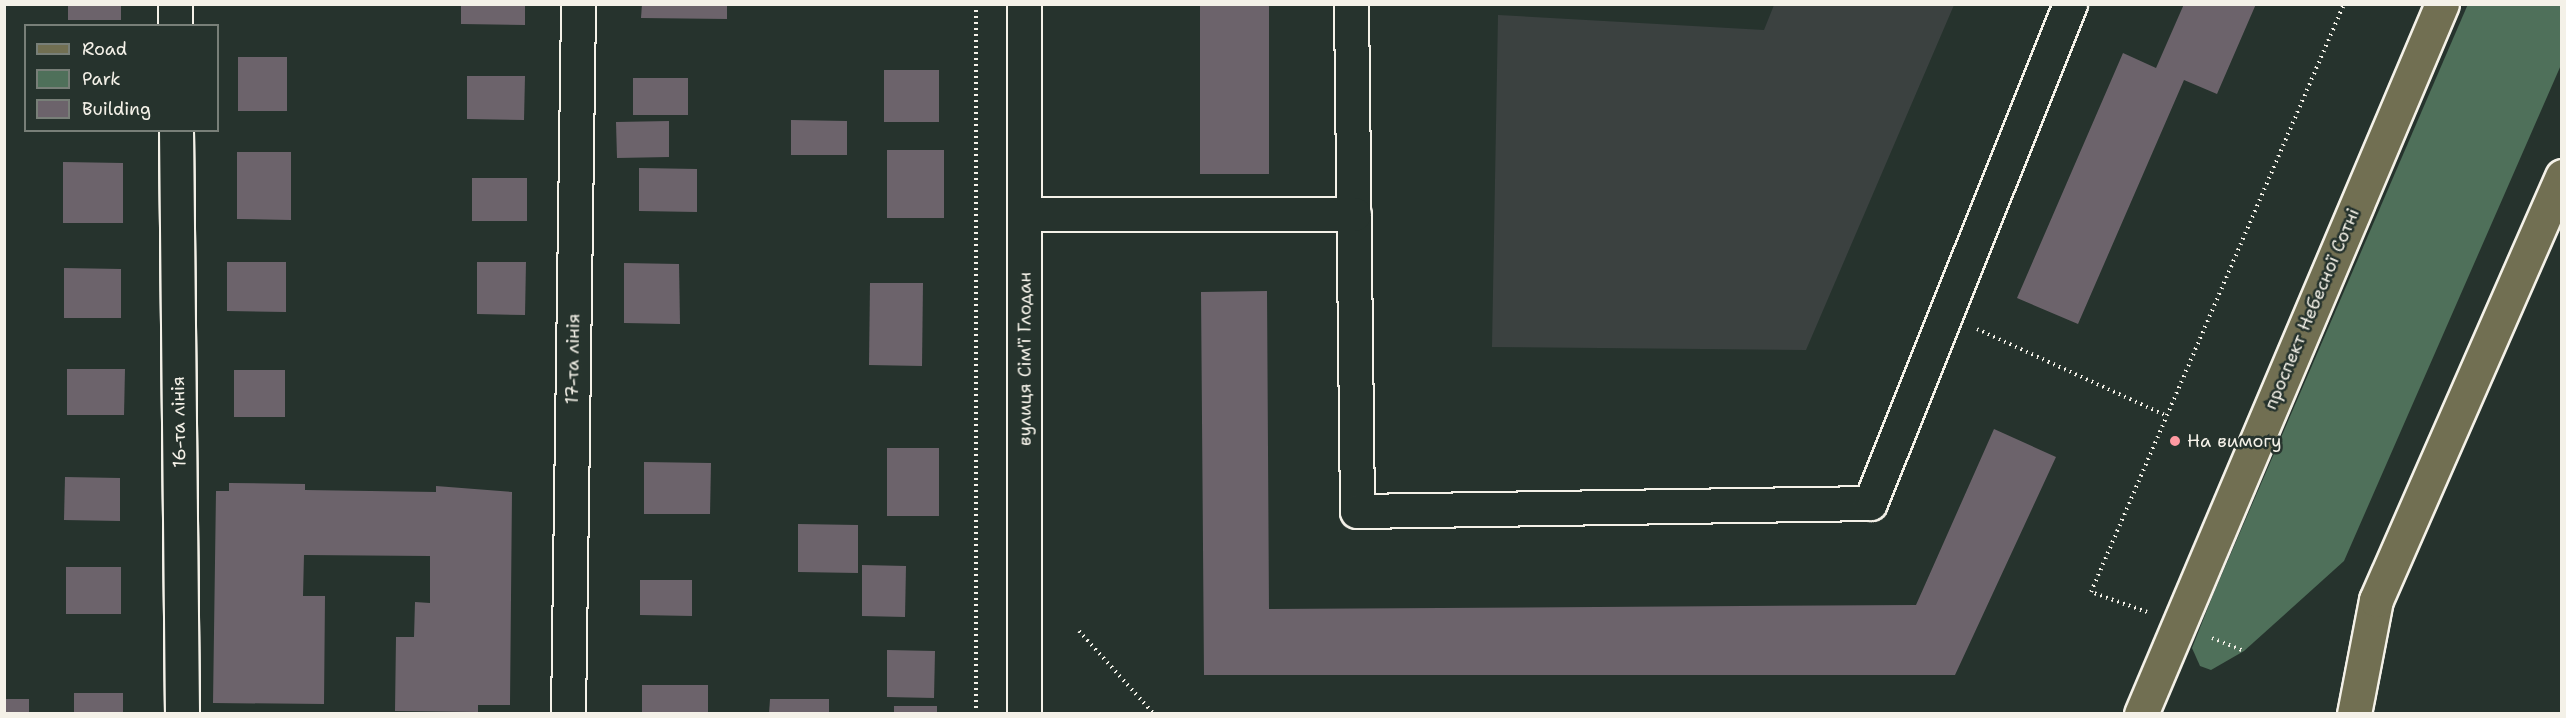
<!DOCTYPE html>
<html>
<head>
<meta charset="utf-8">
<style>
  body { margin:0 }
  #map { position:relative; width:2566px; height:718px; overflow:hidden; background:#26332d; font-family:"Shantell Sans",sans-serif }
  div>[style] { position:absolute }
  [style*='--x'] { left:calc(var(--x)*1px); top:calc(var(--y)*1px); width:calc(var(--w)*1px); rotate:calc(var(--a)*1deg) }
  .built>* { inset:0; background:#3b4140 }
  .green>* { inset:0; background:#4f705a }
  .building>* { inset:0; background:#6c636b }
  .path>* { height:4px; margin-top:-2px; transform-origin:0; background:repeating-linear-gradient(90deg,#f4f1e8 0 1.5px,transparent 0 6px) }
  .roads { filter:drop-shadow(2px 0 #f4f1e8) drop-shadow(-2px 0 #f4f1e8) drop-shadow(0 2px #f4f1e8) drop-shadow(0 -2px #f4f1e8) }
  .minor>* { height:33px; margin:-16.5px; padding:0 16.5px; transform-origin:16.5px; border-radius:16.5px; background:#26332d }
  .major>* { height:33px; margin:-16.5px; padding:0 16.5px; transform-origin:16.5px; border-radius:16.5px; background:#716f52 }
  .dots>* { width:16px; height:16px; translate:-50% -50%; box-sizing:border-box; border:3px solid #26332d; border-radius:50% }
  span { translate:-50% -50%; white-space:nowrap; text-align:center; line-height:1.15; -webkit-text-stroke:5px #26332d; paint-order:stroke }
  .street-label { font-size:18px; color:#f4f1e8 }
  .poi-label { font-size:18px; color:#f4f1e8 }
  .left { translate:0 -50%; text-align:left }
  .frame { position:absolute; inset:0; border:6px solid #f4f1e8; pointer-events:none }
  .legend { position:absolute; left:24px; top:24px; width:195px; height:108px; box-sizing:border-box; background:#26332d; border:2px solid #787f78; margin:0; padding:8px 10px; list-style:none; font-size:18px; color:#f4f1e8 }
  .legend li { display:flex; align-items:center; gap:12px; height:30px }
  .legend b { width:30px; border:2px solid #787f78 }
</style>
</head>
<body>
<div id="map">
  <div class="built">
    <i style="clip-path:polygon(1774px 5px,1954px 5px,1806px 350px,1492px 347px,1498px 15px,1764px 30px)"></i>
  </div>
  <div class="green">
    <i style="clip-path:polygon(2468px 4px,2561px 5px,2561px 65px,2344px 561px,2244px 651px,2211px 670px,2200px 666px,2192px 648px,2213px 595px)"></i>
  </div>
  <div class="building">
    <i style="clip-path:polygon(68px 4px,121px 4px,121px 20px,68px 20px)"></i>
    <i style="clip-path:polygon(461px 4px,525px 4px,525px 25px,461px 24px)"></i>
    <i style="clip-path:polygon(642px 4px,727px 4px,727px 19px,641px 18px)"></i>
    <i style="clip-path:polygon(1200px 4px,1269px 4px,1269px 174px,1200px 174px)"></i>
    <i style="clip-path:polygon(2184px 4px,2256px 4px,2217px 94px,2184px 80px,2078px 324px,2017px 298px,2123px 53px,2156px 68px)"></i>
    <i style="clip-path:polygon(238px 57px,287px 57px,287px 111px,238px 111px)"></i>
    <i style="clip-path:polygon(884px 70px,939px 70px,939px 122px,884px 122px)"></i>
    <i style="clip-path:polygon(467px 76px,525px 76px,524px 120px,467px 119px)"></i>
    <i style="clip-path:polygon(633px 78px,688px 78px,688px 115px,633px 115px)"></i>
    <i style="clip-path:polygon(791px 120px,847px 121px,847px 155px,791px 155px)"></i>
    <i style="clip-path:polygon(669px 121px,669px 157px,617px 158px,616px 122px)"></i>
    <i style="clip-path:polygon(887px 150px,944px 150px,944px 218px,887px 218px)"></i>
    <i style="clip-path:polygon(237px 152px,291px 152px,291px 220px,237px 219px)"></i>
    <i style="clip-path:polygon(63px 162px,123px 163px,123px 223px,63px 223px)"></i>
    <i style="clip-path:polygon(639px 168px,697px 169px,697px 212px,639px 211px)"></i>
    <i style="clip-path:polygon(472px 178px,527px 178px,527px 221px,472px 221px)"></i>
    <i style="clip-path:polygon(227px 262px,286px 262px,286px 312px,227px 311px)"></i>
    <i style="clip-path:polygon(477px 262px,526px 262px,525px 315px,477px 314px)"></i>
    <i style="clip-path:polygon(624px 263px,679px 264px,680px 324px,624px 323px)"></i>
    <i style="clip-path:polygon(64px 268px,121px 269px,121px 318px,64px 318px)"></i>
    <i style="clip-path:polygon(870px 283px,923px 283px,922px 366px,869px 365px)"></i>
    <i style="clip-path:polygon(1267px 291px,1269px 609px,1916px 605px,1994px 429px,2056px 457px,1955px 675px,1204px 675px,1201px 292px)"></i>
    <i style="clip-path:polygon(67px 369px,125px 369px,124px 415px,67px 415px)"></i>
    <i style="clip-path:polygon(234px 370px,285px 370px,285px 417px,234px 417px)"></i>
    <i style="clip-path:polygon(887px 448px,939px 448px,939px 516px,887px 516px)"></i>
    <i style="clip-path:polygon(644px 462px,711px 463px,710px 514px,644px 514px)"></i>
    <i style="clip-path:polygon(65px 477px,120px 478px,120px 521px,64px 520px)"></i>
    <i style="clip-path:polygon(229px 483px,305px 484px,305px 490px,436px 492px,436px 486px,512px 492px,510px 705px,478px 705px,478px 712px,395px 711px,396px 637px,414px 637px,415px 602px,430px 603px,430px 556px,304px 555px,303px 596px,325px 596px,324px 704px,213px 703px,216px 491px,229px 491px)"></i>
    <i style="clip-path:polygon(798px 524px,858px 525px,858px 573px,798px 572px)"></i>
    <i style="clip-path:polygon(862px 565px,906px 566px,905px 617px,862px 616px)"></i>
    <i style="clip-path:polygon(66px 567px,121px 567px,121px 614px,66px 614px)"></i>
    <i style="clip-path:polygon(640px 580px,692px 580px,692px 616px,640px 615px)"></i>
    <i style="clip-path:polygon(887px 650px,935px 651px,934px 698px,887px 697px)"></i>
    <i style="clip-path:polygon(642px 685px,708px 685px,708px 714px,642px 714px)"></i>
    <i style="clip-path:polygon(74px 693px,123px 693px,123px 714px,74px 714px)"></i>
    <i style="clip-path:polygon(4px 699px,29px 699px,29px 714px,4px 714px)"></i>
    <i style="clip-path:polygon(770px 699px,829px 699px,829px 714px,769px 714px)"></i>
    <i style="clip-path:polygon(894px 706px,937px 706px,937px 714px,894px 714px)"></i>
  </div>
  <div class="path">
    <i style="--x:976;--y:4;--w:710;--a:90"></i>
    <i style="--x:1977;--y:329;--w:209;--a:24.6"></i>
    <i style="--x:2147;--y:612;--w:59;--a:-160.3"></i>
    <i style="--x:2091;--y:592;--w:640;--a:-66.72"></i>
    <i style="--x:1079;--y:631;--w:112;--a:47.9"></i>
    <i style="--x:2212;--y:638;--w:35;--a:22"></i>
  </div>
  <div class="roads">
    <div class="minor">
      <i style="--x:175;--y:4;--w:22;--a:90"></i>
      <i style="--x:1351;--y:4;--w:507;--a:89.32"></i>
      <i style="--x:1357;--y:511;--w:513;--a:-0.89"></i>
      <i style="--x:1870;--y:503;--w:538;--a:-68.16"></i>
      <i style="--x:176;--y:130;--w:584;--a:89.41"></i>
      <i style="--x:1026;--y:214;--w:328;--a:0"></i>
      <i style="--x:568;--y:714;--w:710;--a:-89.19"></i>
      <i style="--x:1024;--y:714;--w:710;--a:-90"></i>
    </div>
    <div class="major">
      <i style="--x:2141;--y:714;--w:771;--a:-67.03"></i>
      <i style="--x:2354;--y:714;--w:116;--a:-79.1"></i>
      <i style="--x:2376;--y:600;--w:463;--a:-66.3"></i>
    </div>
  </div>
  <div class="dots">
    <i style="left:2175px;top:441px;background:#ff9aa2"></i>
  </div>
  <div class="street-label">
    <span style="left:2312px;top:309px;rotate:-67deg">проспект Небесної Сотні</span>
    <span style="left:573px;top:359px;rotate:-89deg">17-та лінія</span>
    <span style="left:1025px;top:359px;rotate:-90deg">вулиця Сім'ї Глодан</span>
    <span style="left:179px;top:422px;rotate:-91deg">16-та лінія</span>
  </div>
  <div class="poi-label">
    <span class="left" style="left:2187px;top:441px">На вимогу</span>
  </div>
  <div class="frame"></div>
  <ul class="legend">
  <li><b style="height:8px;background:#716f52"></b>Road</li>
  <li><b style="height:16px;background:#4f705a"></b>Park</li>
  <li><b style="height:16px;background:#6c636b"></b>Building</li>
  </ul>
</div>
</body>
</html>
